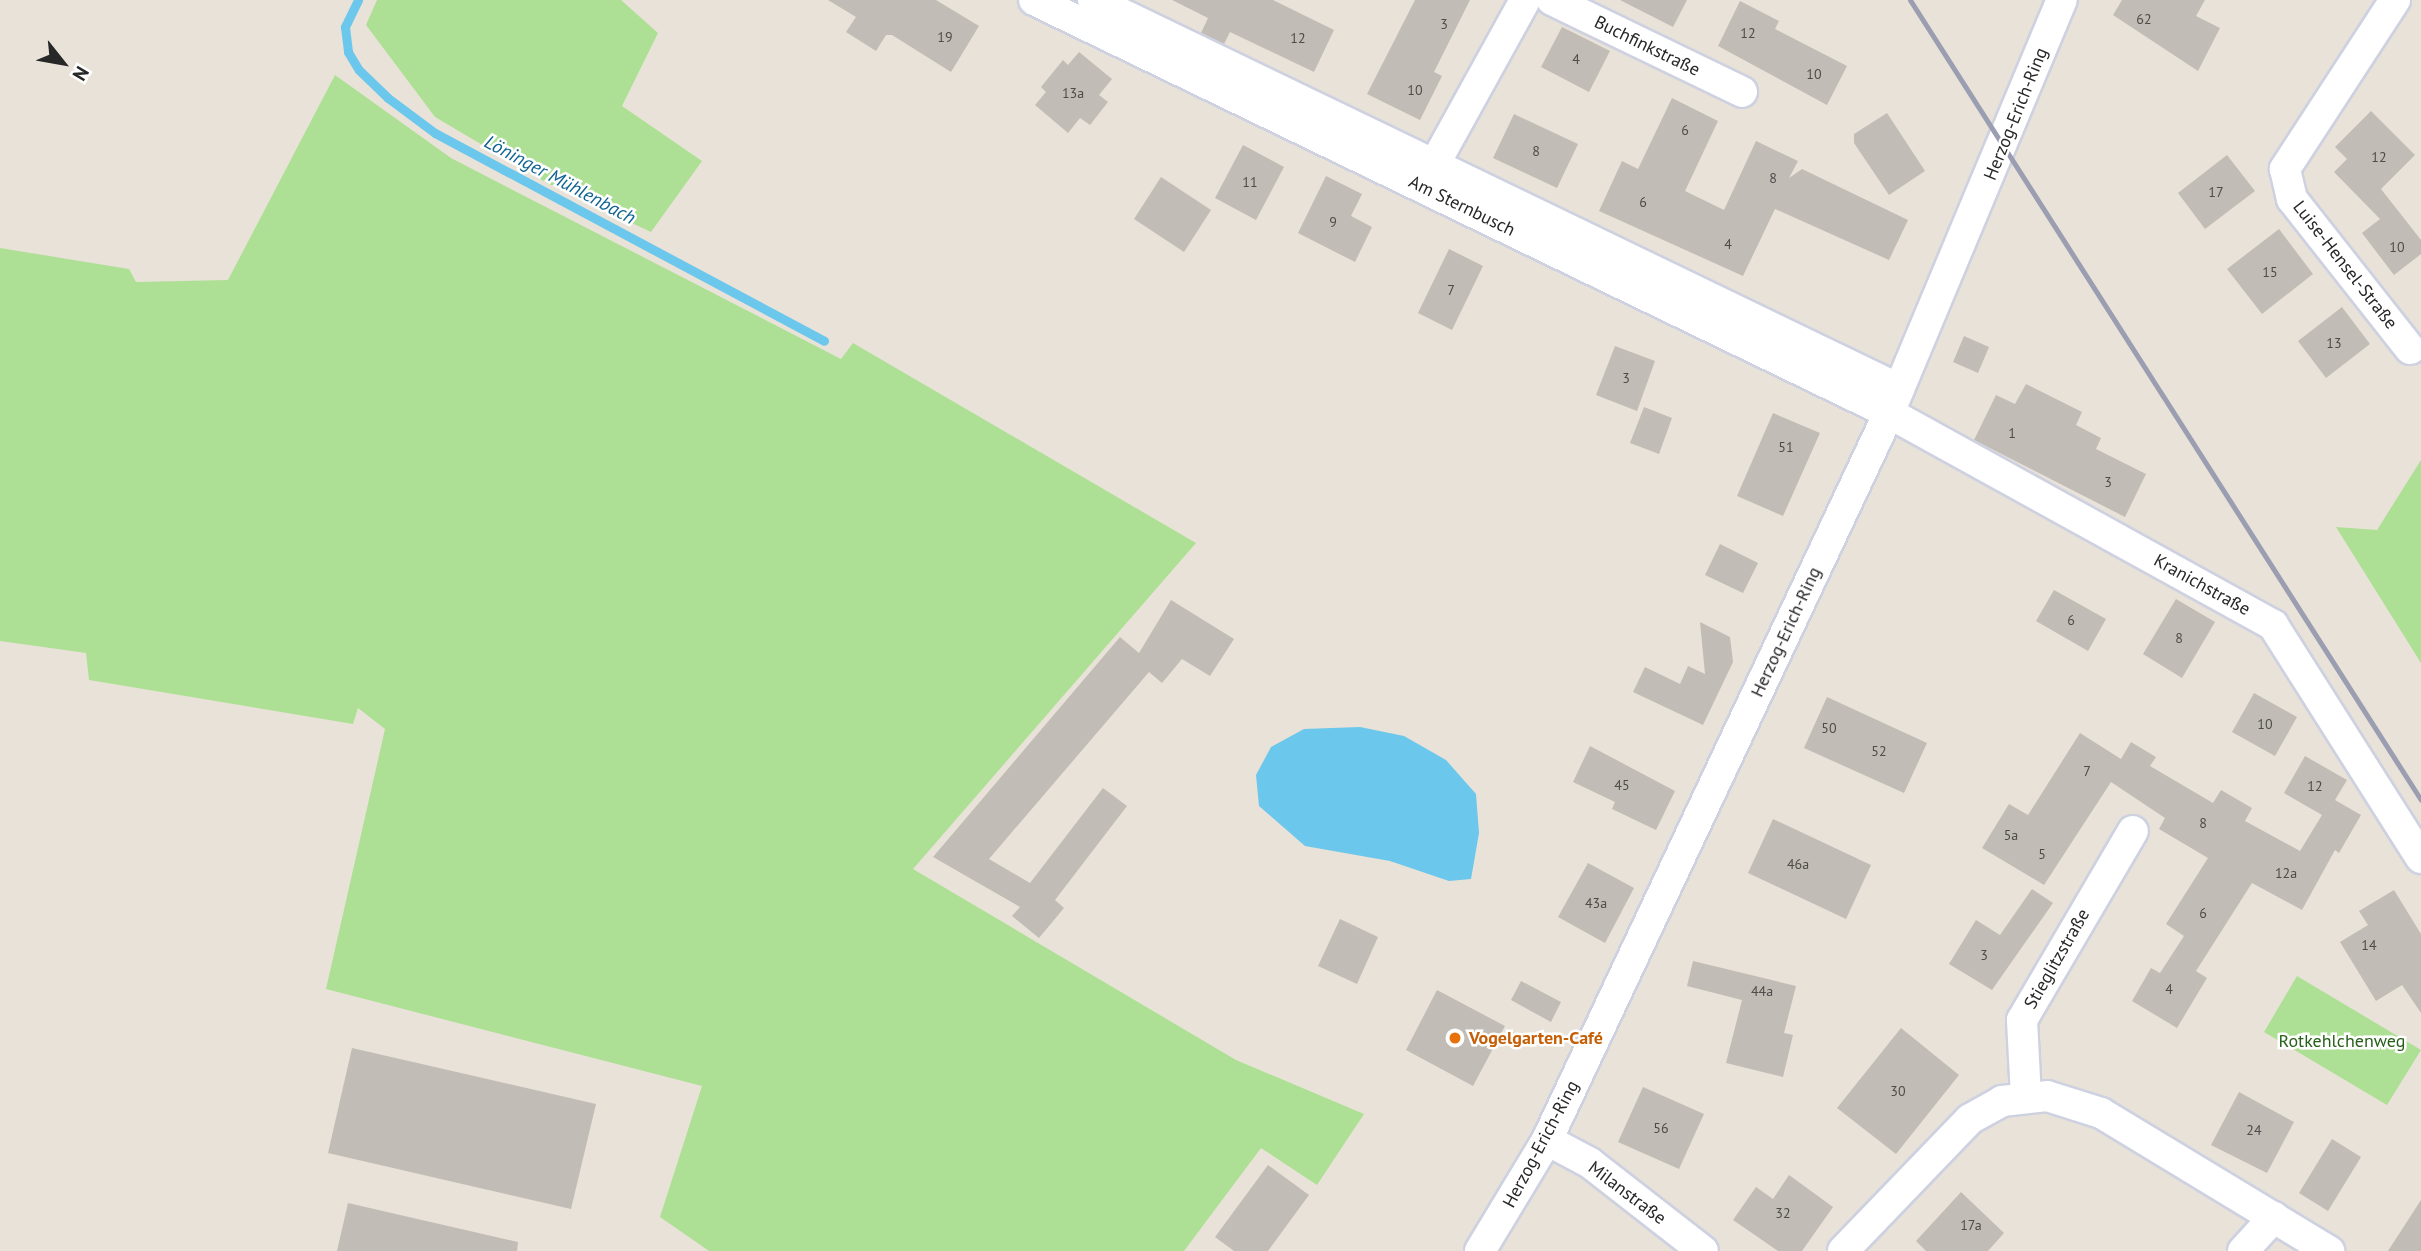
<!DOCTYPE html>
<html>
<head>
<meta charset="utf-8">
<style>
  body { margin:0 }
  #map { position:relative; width:2421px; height:1251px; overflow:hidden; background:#e9e2d8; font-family:"PT Sans",sans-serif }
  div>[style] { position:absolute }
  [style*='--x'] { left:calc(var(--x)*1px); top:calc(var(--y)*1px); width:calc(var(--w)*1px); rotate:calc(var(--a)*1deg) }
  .green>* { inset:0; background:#ade094 }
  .water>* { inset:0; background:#6bc7eb }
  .stream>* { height:9px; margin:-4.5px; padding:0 4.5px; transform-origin:4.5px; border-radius:4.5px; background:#6bc7eb }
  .building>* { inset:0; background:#c1bcb5 }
  .roads { filter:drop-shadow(2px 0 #cdd1e0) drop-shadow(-2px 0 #cdd1e0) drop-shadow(0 2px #cdd1e0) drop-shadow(0 -2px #cdd1e0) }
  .minor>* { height:30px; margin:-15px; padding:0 15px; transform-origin:15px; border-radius:15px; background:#fff }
  .rail>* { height:5px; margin:-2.5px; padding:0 2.5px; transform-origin:2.5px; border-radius:2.5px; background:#9b9eb1 }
  .dots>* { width:19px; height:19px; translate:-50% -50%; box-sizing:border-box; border:4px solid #fff; border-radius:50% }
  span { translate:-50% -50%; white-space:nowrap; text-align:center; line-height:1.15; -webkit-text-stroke:5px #fff; paint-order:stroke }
  .number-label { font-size:14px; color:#4e4c4a }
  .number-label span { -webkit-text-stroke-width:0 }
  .street-label { font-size:18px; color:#272727 }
  .food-label { font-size:18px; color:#c56008; font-weight:700 }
  .left { translate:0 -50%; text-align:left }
  .park-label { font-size:18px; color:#28601a }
  .water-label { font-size:19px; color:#0f6392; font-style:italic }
  .north { position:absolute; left:28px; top:28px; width:70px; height:70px; -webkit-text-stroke:5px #fff; paint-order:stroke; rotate:121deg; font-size:19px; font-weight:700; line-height:28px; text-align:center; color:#272727 }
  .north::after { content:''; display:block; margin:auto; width:24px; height:32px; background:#272727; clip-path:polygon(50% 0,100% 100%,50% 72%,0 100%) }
</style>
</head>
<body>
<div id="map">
  <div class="green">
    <i style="clip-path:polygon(377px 0,621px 0,658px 33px,622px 106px,702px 161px,651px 232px,547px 183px,435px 117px,366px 25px)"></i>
    <i style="clip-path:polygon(335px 75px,451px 158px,841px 359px,853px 343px,1196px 543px,913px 869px,1236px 1060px,1364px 1114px,1317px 1185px,1261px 1148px,1184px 1251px,709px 1251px,660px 1217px,702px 1086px,326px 989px,385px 729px,358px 708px,353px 724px,89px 680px,86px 653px,0 641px,0 248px,129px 269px,136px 282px,228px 280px)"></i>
    <i style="clip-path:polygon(2421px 460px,2421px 663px,2336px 527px,2377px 530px)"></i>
    <i style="clip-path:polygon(2297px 976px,2421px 1050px,2387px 1105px,2264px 1032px)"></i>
  </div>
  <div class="water">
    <i style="clip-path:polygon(1360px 727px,1404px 736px,1446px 760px,1476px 794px,1479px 833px,1471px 879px,1449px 881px,1390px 861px,1305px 846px,1259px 806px,1256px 775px,1271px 747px,1304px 729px)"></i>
  </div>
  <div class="stream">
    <i style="--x:358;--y:0;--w:30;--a:116"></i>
    <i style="--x:345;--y:27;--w:25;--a:83"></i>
    <i style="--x:348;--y:52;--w:21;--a:59"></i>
    <i style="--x:359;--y:70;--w:40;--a:44"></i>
    <i style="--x:388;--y:98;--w:59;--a:36.7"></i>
    <i style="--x:435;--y:133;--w:441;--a:28.1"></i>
  </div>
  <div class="building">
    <i style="clip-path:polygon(828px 0,936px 0,979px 26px,951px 72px,892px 35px,886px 35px,876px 51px,846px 32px,856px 17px)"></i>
    <i style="clip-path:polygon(1172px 0,1273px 0,1334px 30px,1314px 72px,1230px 32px,1224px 44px,1201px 33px,1208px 18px)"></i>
    <i style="clip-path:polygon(1415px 0,1470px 0,1434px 72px,1442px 76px,1420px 120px,1367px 94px)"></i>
    <i style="clip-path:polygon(1620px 0,1687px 0,1673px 27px)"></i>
    <i style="clip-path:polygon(2122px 0,2205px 0,2196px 16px,2220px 28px,2198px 71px,2113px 15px)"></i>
    <i style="clip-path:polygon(1740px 1px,1779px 21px,1775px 29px,1847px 66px,1827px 105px,1718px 46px)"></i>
    <i style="clip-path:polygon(1562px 27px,1610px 51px,1589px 92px,1541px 67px)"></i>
    <i style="clip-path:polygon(1079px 52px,1112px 79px,1099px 95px,1108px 102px,1090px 125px,1080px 118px,1068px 133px,1035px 105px,1046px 92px,1041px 87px,1063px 60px,1068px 65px)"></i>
    <i style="clip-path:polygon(1672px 98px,1718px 121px,1685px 191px,1724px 210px,1756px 141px,1798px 161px,1789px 178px,1802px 169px,1908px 220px,1889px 260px,1775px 209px,1743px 276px,1599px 211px,1622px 161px,1638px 169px)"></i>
    <i style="clip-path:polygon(2371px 111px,2415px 155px,2381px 189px,2421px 240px,2421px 254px,2394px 275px,2362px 233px,2380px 219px,2334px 172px,2347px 159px,2335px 147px)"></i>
    <i style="clip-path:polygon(1887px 113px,1925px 171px,1889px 195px,1854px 143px,1854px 134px)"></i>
    <i style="clip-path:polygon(1514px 114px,1578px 144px,1557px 188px,1493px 158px)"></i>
    <i style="clip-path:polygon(1243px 145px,1284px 167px,1256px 220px,1215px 198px)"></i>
    <i style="clip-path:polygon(2227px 155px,2255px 191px,2205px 229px,2178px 193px)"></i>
    <i style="clip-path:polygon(1326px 176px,1362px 194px,1351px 216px,1372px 227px,1355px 262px,1298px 233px)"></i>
    <i style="clip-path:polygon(1161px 177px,1211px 210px,1184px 252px,1134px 219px)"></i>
    <i style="clip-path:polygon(2279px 229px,2313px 274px,2262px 314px,2227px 269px)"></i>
    <i style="clip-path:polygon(1449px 249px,1483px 266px,1452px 330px,1418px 313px)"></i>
    <i style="clip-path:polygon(2342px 307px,2370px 344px,2326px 378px,2298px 341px)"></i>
    <i style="clip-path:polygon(1964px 336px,1989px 347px,1978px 373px,1953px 362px)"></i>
    <i style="clip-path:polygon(1615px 346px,1655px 361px,1637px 411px,1596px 395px)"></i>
    <i style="clip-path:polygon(2026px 384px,2082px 412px,2076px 425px,2101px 438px,2096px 449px,2146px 474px,2125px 517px,1974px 440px,1996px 395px,2015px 404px)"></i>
    <i style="clip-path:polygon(1644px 407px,1672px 418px,1659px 454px,1630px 443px)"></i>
    <i style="clip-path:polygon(1773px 413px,1820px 433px,1783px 516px,1737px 496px)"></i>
    <i style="clip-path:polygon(1720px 544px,1758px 563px,1743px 593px,1705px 575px)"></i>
    <i style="clip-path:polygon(2054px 590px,2106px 619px,2088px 651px,2036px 621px)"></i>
    <i style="clip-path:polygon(2176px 599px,2215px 622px,2182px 678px,2143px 654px)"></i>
    <i style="clip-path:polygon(1171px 600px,1234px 639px,1210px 676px,1182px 659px,1162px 683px,1149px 672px,989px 859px,1030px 883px,1103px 788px,1127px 806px,1055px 900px,1064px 908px,1039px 938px,1012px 916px,1020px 907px,933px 857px,1120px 637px,1139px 653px)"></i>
    <i style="clip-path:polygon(1700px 622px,1730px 637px,1733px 662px,1703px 725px,1633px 692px,1645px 667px,1680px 684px,1688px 666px,1705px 674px)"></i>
    <i style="clip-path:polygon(2254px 693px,2297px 717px,2275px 756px,2232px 732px)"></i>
    <i style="clip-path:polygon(1827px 697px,1927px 743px,1904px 793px,1804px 748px)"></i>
    <i style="clip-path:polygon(2080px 733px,2121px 759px,2131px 742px,2156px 757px,2150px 766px,2213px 803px,2221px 790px,2252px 808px,2245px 821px,2300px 851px,2322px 815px,2284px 793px,2305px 756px,2347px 780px,2335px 800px,2361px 815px,2339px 853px,2335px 850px,2302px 910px,2252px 883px,2196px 971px,2207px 978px,2177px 1028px,2132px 1001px,2151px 968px,2160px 973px,2184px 936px,2166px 924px,2208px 858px,2159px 829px,2165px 818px,2111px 782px,2044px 885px,1982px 848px,2009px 804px,2028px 815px)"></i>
    <i style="clip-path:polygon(1590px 746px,1675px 791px,1656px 830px,1612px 809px,1615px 802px,1573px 782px)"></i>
    <i style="clip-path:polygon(1773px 819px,1871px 865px,1846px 919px,1748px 873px)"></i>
    <i style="clip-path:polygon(1588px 863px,1634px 888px,1605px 943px,1558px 917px)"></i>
    <i style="clip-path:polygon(2032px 889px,2053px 903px,1992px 990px,1949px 964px,1976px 920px,2000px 935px)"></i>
    <i style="clip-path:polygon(2394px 890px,2421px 934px,2421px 1013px,2402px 985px,2376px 1001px,2340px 942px,2368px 925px,2359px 911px)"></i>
    <i style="clip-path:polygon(1340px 919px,1378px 937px,1357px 984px,1318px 966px)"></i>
    <i style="clip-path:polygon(1693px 961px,1796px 986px,1784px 1033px,1793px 1035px,1783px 1077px,1726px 1063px,1742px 1000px,1687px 986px)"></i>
    <i style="clip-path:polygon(1521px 981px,1561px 1002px,1551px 1022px,1511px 1000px)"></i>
    <i style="clip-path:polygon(1437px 990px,1505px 1026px,1473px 1086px,1406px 1050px)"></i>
    <i style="clip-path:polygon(1901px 1028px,1959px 1075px,1896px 1154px,1837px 1108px)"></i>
    <i style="clip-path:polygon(352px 1048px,596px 1104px,571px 1209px,328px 1153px)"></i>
    <i style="clip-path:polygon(1643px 1087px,1704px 1114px,1679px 1169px,1618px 1142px)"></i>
    <i style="clip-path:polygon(2239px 1092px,2294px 1122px,2267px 1173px,2211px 1145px)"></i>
    <i style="clip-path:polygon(2332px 1139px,2361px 1157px,2328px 1211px,2299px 1193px)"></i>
    <i style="clip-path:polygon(1268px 1165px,1309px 1195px,1268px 1251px,1234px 1251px,1215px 1237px)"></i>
    <i style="clip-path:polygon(1789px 1175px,1833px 1207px,1802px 1251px,1778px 1251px,1733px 1220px,1756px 1187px,1773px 1199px)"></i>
    <i style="clip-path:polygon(1961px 1192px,2004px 1233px,1988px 1251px,1926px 1251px,1916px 1241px)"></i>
    <i style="clip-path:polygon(2421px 1200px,2421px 1251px,2388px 1251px)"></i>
    <i style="clip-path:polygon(348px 1203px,518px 1242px,517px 1251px,337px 1251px)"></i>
  </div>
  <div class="roads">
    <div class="minor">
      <i style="--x:1034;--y:0;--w:950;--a:25.78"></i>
      <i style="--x:1889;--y:413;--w:439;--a:28.9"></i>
      <i style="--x:2273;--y:625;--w:276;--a:57.6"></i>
      <i style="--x:1093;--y:0;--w:895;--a:25.76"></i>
      <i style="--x:1552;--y:0;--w:211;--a:25.8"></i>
      <i style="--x:2395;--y:0;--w:202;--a:123.1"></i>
      <i style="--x:2285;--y:169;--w:31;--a:77"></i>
      <i style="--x:2292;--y:199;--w:191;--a:51.8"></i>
      <i style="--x:1434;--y:165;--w:188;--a:-61.1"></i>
      <i style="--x:2026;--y:1097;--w:77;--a:-93"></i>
      <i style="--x:2022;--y:1020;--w:219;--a:-59.6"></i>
      <i style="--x:1547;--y:1140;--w:49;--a:28.1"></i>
      <i style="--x:1590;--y:1163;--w:143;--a:37.9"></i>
      <i style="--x:1480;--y:1251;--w:130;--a:-58.9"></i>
      <i style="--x:1547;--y:1140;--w:803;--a:-64.81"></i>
      <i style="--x:1889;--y:413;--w:448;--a:-67.3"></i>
      <i style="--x:1843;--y:1251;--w:183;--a:-46.1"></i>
      <i style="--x:1970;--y:1119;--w:37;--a:-29"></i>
      <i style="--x:2002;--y:1101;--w:45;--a:-6.3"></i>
      <i style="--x:2047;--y:1096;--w:57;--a:17.5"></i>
      <i style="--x:2101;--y:1113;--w:267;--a:31.2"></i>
      <i style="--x:2243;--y:1251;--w:46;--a:-47.6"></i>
    </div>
  </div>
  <div class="rail">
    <i style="--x:1910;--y:0;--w:949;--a:57.43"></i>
  </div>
  <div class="dots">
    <i style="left:1455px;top:1038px;background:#e8710a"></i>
  </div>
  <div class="number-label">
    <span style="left:2144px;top:19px">62</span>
    <span style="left:1444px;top:24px">3</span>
    <span style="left:1748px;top:33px">12</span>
    <span style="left:945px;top:37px">19</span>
    <span style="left:1298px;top:38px">12</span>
    <span style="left:1576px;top:59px">4</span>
    <span style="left:1814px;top:74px">10</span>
    <span style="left:1415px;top:90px">10</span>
    <span style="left:1073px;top:93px">13a</span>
    <span style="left:1685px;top:130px">6</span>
    <span style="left:1536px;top:151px">8</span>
    <span style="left:2379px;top:157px">12</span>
    <span style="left:1773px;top:178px">8</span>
    <span style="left:1250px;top:182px">11</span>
    <span style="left:2216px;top:192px">17</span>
    <span style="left:1643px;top:202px">6</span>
    <span style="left:1333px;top:222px">9</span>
    <span style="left:1728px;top:244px">4</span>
    <span style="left:2397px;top:247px">10</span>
    <span style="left:2270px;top:272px">15</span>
    <span style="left:1451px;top:290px">7</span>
    <span style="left:2334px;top:343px">13</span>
    <span style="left:1626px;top:378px">3</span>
    <span style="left:2012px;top:433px">1</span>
    <span style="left:1786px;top:447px">51</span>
    <span style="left:2108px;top:482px">3</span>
    <span style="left:2071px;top:620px">6</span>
    <span style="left:2179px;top:638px">8</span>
    <span style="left:2265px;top:724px">10</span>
    <span style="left:1829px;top:728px">50</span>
    <span style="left:1879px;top:751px">52</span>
    <span style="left:2087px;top:771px">7</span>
    <span style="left:1622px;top:785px">45</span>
    <span style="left:2315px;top:786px">12</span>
    <span style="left:2203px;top:823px">8</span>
    <span style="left:2011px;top:835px">5a</span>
    <span style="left:2042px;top:854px">5</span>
    <span style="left:1798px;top:864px">46a</span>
    <span style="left:2286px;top:873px">12a</span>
    <span style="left:1596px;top:903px">43a</span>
    <span style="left:2203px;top:913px">6</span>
    <span style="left:2369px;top:945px">14</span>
    <span style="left:1984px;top:955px">3</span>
    <span style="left:2169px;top:989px">4</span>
    <span style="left:1762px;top:991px">44a</span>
    <span style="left:1898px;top:1091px">30</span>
    <span style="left:1661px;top:1128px">56</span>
    <span style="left:2254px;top:1130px">24</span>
    <span style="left:1783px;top:1213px">32</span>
    <span style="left:1971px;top:1225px">17a</span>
  </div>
  <div class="street-label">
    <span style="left:1647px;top:46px;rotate:26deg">Buchfinkstraße</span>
    <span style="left:2016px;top:114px;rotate:-68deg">Herzog-Erich-Ring</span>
    <span style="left:1462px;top:206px;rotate:26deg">Am Sternbusch</span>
    <span style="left:2345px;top:265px;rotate:52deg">Luise-Hensel-Straße</span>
    <span style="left:2202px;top:585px;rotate:29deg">Kranichstraße</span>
    <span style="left:1786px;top:632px;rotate:-65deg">Herzog-Erich-Ring</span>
    <span style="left:2057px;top:959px;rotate:-60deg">Stieglitzstraße</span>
    <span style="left:1541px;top:1144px;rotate:-62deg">Herzog-Erich-Ring</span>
    <span style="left:1627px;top:1193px;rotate:37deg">Milanstraße</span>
  </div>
  <div class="food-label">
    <span class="left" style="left:1469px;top:1038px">Vogelgarten-Café</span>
  </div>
  <div class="park-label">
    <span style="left:2342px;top:1041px">Rotkehlchenweg</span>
  </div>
  <div class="water-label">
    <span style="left:560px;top:180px;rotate:28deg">Löninger Mühlenbach</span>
  </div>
  <div class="north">N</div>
</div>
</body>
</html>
